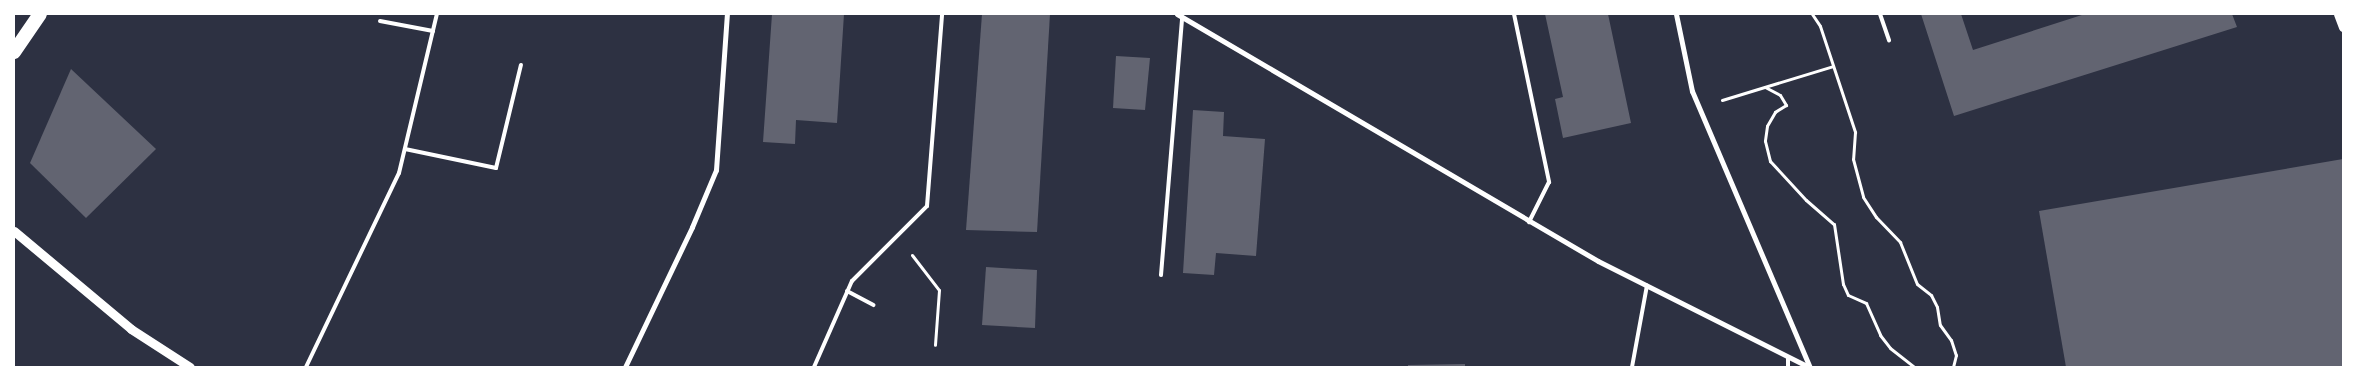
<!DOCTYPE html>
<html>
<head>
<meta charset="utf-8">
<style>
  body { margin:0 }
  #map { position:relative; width:2357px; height:381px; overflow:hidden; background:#2d3142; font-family:"Open Sans",sans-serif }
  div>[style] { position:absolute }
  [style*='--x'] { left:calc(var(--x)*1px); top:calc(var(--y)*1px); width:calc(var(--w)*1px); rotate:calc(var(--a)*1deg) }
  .building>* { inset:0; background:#626471 }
  .path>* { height:3px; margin:-1.5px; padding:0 1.5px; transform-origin:1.5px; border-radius:1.5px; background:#fff }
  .service>* { height:4px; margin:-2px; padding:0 2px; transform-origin:2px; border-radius:2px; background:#fff }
  .minor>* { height:5px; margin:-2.5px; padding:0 2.5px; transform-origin:2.5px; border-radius:2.5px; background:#fff }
  .tertiary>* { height:9px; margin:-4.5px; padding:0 4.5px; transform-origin:4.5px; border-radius:4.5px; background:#fff }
  .trunk>* { height:14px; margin:-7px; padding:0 7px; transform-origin:7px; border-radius:7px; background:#fff }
  span { translate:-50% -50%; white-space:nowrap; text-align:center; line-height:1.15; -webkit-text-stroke:4.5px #fff; paint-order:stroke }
  .frame { position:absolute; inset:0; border:15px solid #fff; pointer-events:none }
</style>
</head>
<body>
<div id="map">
  <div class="building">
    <i style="clip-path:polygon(772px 14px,844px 14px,837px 123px,796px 120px,795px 144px,763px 142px)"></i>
    <i style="clip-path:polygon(982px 14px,1050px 14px,1037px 232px,966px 230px)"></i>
    <i style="clip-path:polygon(1545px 14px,1608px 14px,1631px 123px,1563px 138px,1555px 99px,1563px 97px)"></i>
    <i style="clip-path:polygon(1921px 14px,1961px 14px,1973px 50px,2085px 14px,2232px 14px,2237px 27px,1954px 116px)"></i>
    <i style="clip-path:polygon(1116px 56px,1150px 58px,1145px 110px,1113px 108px)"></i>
    <i style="clip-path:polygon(71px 69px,156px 149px,86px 218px,30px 163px)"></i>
    <i style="clip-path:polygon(1193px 110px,1224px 112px,1223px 136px,1265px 139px,1256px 256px,1216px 253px,1214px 275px,1183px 273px)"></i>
    <i style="clip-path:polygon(2343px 159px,2343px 367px,2066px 367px,2039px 211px)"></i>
    <i style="clip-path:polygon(986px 267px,1037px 270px,1035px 328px,982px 325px)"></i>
    <i style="clip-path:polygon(1465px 364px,1465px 367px,1408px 367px,1408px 365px)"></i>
  </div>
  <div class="path">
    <i style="--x:1812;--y:14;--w:14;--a:56"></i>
    <i style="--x:1820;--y:26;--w:112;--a:71.7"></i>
    <i style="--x:1855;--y:132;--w:27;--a:94"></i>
    <i style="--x:1853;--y:159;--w:39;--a:75"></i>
    <i style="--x:1863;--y:197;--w:24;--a:57"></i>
    <i style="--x:1876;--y:217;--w:35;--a:46"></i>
    <i style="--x:1900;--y:242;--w:45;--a:68"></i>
    <i style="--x:1917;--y:284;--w:18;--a:38"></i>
    <i style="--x:1931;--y:295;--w:13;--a:63"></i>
    <i style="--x:1937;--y:307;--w:18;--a:81"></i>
    <i style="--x:1940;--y:325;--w:19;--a:54"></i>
    <i style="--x:1951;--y:340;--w:16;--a:72"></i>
    <i style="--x:1956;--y:355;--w:12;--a:104"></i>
    <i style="--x:1765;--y:87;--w:17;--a:28"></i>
    <i style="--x:1780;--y:95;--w:12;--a:59"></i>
    <i style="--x:1786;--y:105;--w:13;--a:148"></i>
    <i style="--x:1775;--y:112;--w:16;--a:120"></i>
    <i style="--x:1767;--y:126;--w:15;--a:98"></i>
    <i style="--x:1765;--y:141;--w:21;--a:76"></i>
    <i style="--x:1770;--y:161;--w:53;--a:47.3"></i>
    <i style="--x:1806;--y:200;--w:37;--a:41"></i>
    <i style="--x:1834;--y:224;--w:61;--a:81.5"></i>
    <i style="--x:1843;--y:284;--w:12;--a:66"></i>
    <i style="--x:1848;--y:295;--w:20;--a:24"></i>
    <i style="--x:1866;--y:303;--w:35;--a:66"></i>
    <i style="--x:1880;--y:335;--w:16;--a:52"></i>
    <i style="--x:1890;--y:348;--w:31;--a:38"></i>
    <i style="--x:1722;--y:100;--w:116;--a:-17"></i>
    <i style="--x:912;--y:255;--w:44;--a:52.4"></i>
    <i style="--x:939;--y:290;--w:55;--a:94.2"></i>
  </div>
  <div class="service">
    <i style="--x:1514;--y:14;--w:172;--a:78.2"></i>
    <i style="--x:1549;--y:182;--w:45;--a:116.6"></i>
    <i style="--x:1880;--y:14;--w:28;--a:71"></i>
    <i style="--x:380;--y:21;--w:54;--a:10.7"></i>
    <i style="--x:405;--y:149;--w:93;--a:11.8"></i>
    <i style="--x:496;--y:168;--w:106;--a:-76.4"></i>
    <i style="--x:1161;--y:275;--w:259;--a:-85.3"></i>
    <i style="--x:847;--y:291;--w:30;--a:28"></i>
    <i style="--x:1788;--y:357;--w:10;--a:90"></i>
    <i style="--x:306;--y:367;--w:215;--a:-64.4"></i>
    <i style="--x:399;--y:173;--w:163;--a:-76.6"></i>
    <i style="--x:814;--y:367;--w:94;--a:-66.2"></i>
    <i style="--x:852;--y:281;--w:106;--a:-45"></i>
    <i style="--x:927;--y:206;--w:193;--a:-85.5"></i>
    <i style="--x:1632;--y:367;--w:83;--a:-79.6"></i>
  </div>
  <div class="minor">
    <i style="--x:1177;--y:14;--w:488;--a:30.4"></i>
    <i style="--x:1598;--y:261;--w:236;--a:26.7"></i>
    <i style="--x:1676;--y:14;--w:79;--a:78.3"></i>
    <i style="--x:1692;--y:91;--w:300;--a:66.9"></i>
    <i style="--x:625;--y:367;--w:155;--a:-64.4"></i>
    <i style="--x:692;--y:227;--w:62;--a:-67.2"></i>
    <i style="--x:716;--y:170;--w:156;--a:-86"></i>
  </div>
  <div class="tertiary">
    <i style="--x:2338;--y:14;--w:14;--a:69"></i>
    <i style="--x:14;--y:231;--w:153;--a:39.9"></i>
    <i style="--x:131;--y:329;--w:70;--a:32.8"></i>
  </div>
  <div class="trunk">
    <i style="--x:14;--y:52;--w:46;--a:-55.6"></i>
  </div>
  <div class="frame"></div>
</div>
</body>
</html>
